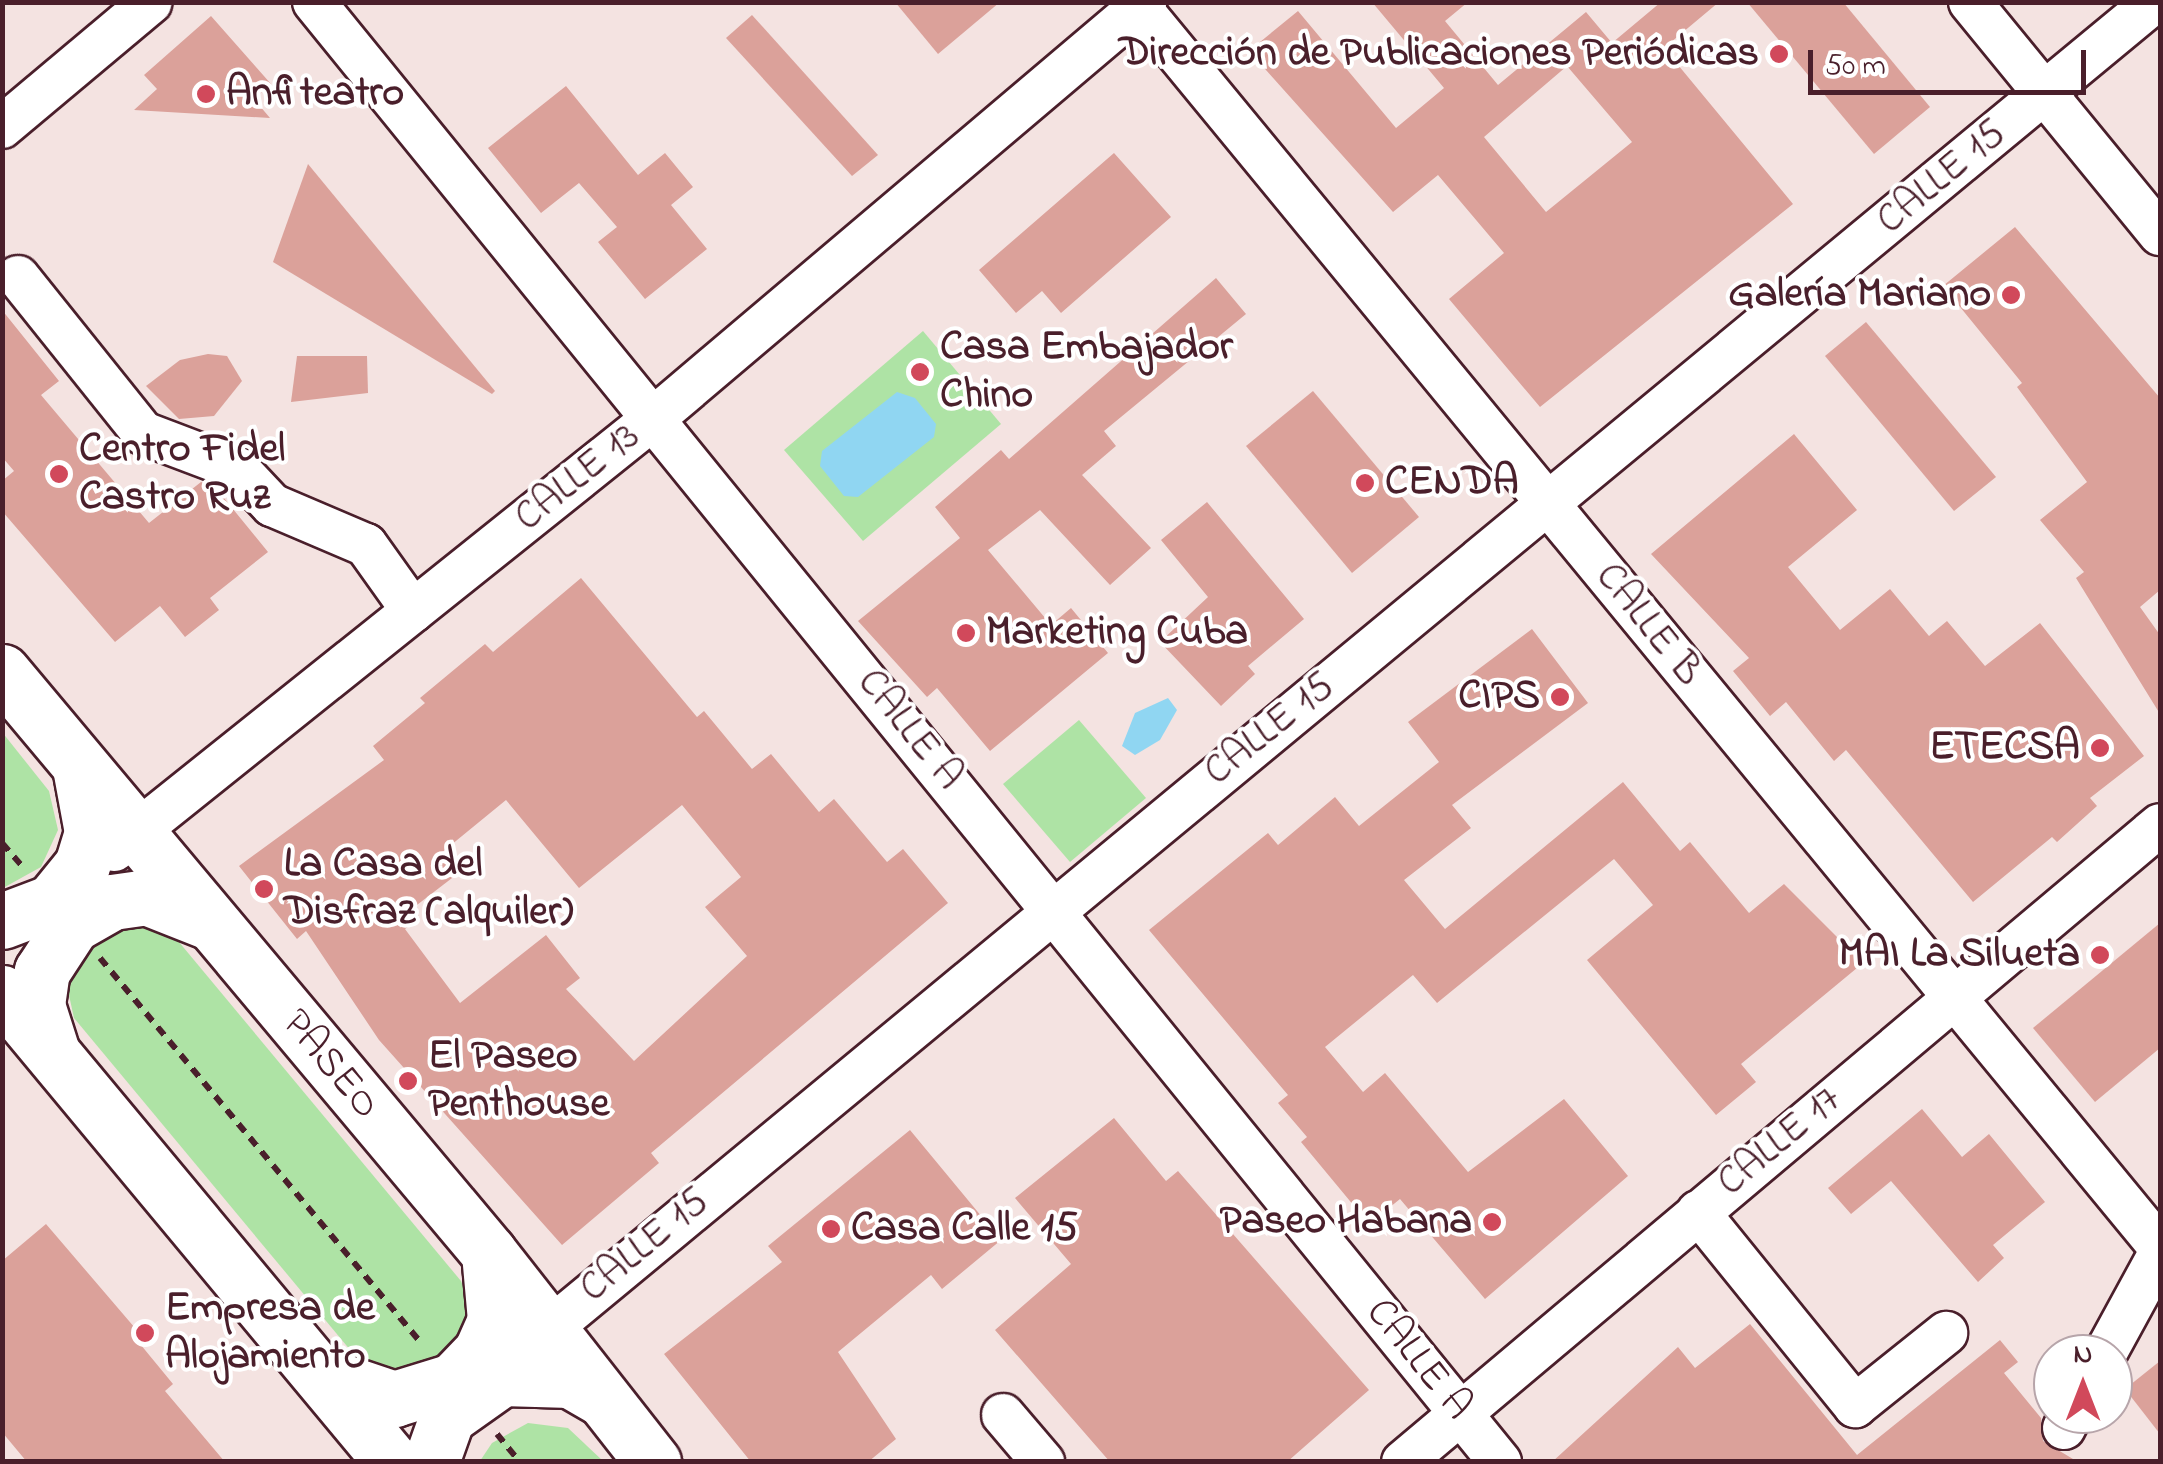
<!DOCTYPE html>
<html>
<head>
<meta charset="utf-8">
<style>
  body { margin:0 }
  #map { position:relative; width:2163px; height:1464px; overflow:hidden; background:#f4e3e1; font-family:"Indie Flower",sans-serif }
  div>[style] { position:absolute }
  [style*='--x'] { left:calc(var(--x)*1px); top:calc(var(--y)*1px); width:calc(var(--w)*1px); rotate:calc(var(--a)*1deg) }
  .green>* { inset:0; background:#aee3a5 }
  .water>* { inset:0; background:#90d6f2 }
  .building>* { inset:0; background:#dba19a }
  .path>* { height:6px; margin-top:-3px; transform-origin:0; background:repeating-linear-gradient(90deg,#4a1f2b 0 10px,transparent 0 18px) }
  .roads { filter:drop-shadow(2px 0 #4a1f2b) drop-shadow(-2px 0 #4a1f2b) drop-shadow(0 2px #4a1f2b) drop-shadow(0 -2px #4a1f2b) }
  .minor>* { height:42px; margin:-21px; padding:0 21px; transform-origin:21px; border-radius:21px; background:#fff }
  .major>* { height:55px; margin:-27.5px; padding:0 27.5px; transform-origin:27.5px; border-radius:27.5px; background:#fff }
  .dots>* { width:28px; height:28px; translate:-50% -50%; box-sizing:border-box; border:5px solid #fff; border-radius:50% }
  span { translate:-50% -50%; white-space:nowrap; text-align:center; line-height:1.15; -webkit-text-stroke:8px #fff; paint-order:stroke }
  .poi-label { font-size:42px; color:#4a1f2b; font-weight:700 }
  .right { translate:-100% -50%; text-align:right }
  .left { translate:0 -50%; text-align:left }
  .street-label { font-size:42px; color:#4a1f2b }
  .frame { position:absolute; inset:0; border:5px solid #4a1f2b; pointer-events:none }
  .north { position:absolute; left:2033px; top:1334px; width:100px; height:100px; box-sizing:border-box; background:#fff; border:2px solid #b7a5aa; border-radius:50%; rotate:0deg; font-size:28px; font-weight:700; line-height:40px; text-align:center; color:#4a1f2b }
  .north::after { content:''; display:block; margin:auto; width:35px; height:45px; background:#d1495b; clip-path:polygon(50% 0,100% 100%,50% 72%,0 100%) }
  .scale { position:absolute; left:1808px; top:50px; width:278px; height:45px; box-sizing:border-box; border:5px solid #4a1f2b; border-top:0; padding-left:12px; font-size:30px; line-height:35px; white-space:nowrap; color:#4a1f2b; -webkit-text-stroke:8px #fff; paint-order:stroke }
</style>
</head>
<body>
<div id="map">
  <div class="green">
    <i style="clip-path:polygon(923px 331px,1001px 424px,863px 541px,784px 450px)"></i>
    <i style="clip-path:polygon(1079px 720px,1146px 798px,1070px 862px,1003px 784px)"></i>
    <i style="clip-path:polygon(2px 732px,49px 791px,58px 830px,41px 867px,3px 888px)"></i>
    <i style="clip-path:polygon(139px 919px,174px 936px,461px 1281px,468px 1300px,464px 1340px,419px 1378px,361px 1363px,74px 1018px,65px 977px,83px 939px)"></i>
    <i style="clip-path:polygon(528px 1423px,568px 1428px,603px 1461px,480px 1461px,492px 1443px)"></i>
  </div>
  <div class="water">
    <i style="clip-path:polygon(897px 392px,915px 398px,936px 424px,934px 437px,858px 497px,844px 496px,820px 466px,822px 451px)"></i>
    <i style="clip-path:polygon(1168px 698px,1177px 710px,1160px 740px,1135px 755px,1122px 746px,1135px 713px)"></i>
  </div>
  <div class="building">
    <i style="clip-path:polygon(895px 2px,1000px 2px,938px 54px)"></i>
    <i style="clip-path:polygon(evenodd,1372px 2px,1468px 2px,1445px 21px,1498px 85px,1586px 12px,1612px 43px,1661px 2px,1719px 2px,1664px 48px,1793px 204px,1540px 407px,1449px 299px,1504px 253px,1438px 175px,1393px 212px,1249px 51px,1298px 11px,1396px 128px,1444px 88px,1372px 2px,1567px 66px,1632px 142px,1546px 212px,1484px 137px,1567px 66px)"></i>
    <i style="clip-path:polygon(1747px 2px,1843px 2px,1930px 107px,1874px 154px)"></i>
    <i style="clip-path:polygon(752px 15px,878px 155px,852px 176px,726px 38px)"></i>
    <i style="clip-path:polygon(211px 16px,271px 84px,254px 99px,270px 118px,134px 110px,157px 89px,144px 75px)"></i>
    <i style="clip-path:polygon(566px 86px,638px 175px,665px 153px,693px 187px,671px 205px,707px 249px,645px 299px,598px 242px,617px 227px,579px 183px,541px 213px,488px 148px)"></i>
    <i style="clip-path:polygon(1114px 153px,1171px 217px,1061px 313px,1042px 291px,1016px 313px,979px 270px)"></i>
    <i style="clip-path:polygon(308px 164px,495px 391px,492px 394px,273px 262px)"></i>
    <i style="clip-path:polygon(2015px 227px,2160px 398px,2160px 590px,2140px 607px,2160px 635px,2160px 714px,2076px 578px,2084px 572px,2040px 520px,2087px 482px,2017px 387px,2022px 383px,1943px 286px)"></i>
    <i style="clip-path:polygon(1216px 278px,1246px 314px,1104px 431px,1116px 446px,1082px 475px,1151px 548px,1110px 585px,1040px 510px,988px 550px,1051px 625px,1071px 608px,1108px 653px,990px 751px,937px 688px,927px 697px,858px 621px,960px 538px,935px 507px,1001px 450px,1009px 459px)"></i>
    <i style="clip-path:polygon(2px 310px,59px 381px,41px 395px,149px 523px,201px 482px,215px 487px,268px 552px,210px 598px,219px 610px,185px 637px,160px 606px,115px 642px,2px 511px,2px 481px,14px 471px,2px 457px)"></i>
    <i style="clip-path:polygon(1866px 322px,1996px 477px,1954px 511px,1825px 356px)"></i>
    <i style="clip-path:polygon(208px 354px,227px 356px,242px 381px,214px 416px,179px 419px,146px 386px,180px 360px)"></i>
    <i style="clip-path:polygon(297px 356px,367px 356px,368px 393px,291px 402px)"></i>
    <i style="clip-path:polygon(1313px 391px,1419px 517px,1352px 573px,1246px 446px)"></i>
    <i style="clip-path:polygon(1794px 434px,1857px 510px,1788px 567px,1840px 630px,1890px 589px,1929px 636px,1947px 621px,1985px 666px,2040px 623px,2144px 756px,2090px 798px,2097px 806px,2057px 842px,2052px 837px,1973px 902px,1846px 750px,1834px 761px,1786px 702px,1770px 716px,1733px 671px,1749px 658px,1651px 554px)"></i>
    <i style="clip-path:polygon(1207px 502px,1304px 619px,1248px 666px,1255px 674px,1221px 706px,1160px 642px,1208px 597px,1161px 540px)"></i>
    <i style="clip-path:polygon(evenodd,581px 578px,697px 717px,704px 711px,752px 769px,771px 754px,819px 812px,834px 799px,887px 862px,903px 849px,948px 903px,651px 1153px,659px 1163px,562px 1245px,379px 1040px,306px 931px,297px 939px,239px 866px,384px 760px,373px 746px,425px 703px,420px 698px,485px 644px,493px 652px,581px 578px,506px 800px,579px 888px,682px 805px,741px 877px,705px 907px,747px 956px,634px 1061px,566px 989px,580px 978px,546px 935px,460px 1003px,405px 929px,420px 918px,413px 908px,456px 875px,440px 854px,506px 800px)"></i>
    <i style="clip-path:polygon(1532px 629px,1588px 703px,1452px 805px,1471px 828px,1404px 880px,1445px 929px,1623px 782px,1680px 851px,1690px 842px,1749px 913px,1784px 884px,1863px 963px,1741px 1064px,1756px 1082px,1716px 1115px,1587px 960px,1653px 905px,1614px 859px,1437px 1003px,1413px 975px,1325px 1047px,1363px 1092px,1385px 1073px,1468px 1172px,1564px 1099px,1628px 1176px,1485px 1299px,1400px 1199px,1369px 1224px,1301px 1142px,1307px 1137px,1278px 1103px,1288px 1095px,1149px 930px,1268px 833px,1278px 845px,1335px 797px,1359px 826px,1439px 762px,1408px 722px)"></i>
    <i style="clip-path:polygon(2160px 923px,2160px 1048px,2095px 1102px,2033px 1028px)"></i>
    <i style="clip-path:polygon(1922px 1109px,1962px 1157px,1989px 1134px,2045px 1202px,1993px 1245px,2004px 1258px,1978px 1282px,1891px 1181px,1851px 1214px,1828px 1188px)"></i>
    <i style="clip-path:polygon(1114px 1118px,1166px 1181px,1178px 1171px,1369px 1390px,1287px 1462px,1110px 1462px,995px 1330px,1071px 1264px,1015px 1198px)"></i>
    <i style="clip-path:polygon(910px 1130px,1001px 1240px,942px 1289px,931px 1275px,838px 1352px,896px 1439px,868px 1462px,751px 1462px,664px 1354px,782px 1262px,768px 1246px)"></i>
    <i style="clip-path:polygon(46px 1224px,141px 1335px,136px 1339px,173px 1384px,165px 1391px,225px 1462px,27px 1462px,2px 1432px,2px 1261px)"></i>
    <i style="clip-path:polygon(1750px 1324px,1857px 1455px,2000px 1340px,2018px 1362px,2004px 1373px,2041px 1418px,2043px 1441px,2078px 1462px,1552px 1462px,1678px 1347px,1695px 1368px)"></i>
    <i style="clip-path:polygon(2160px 1361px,2160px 1434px,2125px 1389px)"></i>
  </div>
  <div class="path">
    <i style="--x:2;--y:843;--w:29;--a:49"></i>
    <i style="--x:100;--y:958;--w:503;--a:50.17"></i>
    <i style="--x:497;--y:1434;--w:36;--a:51"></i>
  </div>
  <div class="roads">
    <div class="minor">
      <i style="--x:314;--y:2;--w:1881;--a:50.91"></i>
      <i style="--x:1135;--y:2;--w:1613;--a:50.54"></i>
      <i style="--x:1970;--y:2;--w:300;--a:50.7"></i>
      <i style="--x:2;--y:127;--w:194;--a:-40"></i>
      <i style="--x:18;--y:277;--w:200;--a:51.3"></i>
      <i style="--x:143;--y:433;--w:102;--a:20.8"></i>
      <i style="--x:238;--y:469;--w:50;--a:46.6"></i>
      <i style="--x:272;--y:505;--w:102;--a:23.1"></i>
      <i style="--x:366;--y:545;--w:81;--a:54.5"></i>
      <i style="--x:114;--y:850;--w:692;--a:-38.66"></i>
      <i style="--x:654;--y:418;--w:644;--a:-40.27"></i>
      <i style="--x:1698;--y:1212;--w:250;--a:51"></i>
      <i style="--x:1855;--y:1406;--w:117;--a:-38.7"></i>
      <i style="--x:2105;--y:1354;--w:115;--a:-61.4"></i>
      <i style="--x:478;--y:1388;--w:2175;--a:-39.59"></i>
      <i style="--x:1003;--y:1415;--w:62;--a:49.6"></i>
      <i style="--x:2064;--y:1428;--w:16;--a:-63"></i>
      <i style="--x:1403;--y:1462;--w:989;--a:-40.08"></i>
    </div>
    <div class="major">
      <i style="--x:2;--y:672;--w:758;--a:50.03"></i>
      <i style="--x:489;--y:1253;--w:266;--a:51.9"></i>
      <i style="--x:2;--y:921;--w:53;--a:-20.8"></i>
      <i style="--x:52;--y:902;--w:48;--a:-51"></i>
      <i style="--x:82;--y:865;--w:34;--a:-73"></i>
      <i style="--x:92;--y:832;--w:66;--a:-100.5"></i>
      <i style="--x:2;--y:993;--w:610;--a:50.25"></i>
      <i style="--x:51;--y:1049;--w:46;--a:-107.7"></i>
      <i style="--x:37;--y:1005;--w:34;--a:-82"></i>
      <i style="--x:42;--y:971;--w:55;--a:-56.9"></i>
      <i style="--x:72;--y:925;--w:46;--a:-29.9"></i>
      <i style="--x:112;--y:902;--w:34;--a:-8"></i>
      <i style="--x:146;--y:897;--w:66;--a:21.5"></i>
      <i style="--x:329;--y:1377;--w:69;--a:18.7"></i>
      <i style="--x:394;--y:1399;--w:62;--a:-17"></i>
      <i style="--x:453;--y:1381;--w:40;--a:-46"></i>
      <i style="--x:481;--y:1352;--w:35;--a:-66"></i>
      <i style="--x:495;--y:1320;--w:67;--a:-95.1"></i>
      <i style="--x:431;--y:1462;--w:48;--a:-70.4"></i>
      <i style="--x:447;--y:1417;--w:67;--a:-35.3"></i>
      <i style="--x:502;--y:1378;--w:68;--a:1.7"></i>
      <i style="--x:570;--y:1380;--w:34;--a:30"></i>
    </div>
  </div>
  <div class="dots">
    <i style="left:1779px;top:54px;background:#d1495b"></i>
    <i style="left:206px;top:94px;background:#d1495b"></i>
    <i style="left:2011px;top:295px;background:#d1495b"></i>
    <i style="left:920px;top:372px;background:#d1495b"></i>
    <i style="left:59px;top:474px;background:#d1495b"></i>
    <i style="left:1365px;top:483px;background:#d1495b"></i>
    <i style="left:966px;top:633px;background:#d1495b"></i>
    <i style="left:1560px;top:697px;background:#d1495b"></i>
    <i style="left:2100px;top:748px;background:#d1495b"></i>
    <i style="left:264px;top:889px;background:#d1495b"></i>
    <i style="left:2100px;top:955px;background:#d1495b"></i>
    <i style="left:408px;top:1081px;background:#d1495b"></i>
    <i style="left:1492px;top:1222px;background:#d1495b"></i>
    <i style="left:831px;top:1229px;background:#d1495b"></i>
    <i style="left:145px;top:1333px;background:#d1495b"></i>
  </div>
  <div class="poi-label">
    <span class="right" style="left:1759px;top:54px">Dirección de Publicaciones Periódicas</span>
    <span class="left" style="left:226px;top:94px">Anfiteatro</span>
    <span class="right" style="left:1991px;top:295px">Galería Mariano</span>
    <span class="left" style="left:940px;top:372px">Casa Embajador<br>Chino</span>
    <span class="left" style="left:79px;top:474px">Centro Fidel<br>Castro Ruz</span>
    <span class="left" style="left:1385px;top:483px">CENDA</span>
    <span class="left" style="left:986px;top:633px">Marketing Cuba</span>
    <span class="right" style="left:1540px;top:697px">CIPS</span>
    <span class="right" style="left:2080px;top:748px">ETECSA</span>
    <span class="left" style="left:284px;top:889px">La Casa del<br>Disfraz (alquiler)</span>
    <span class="right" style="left:2080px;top:955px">MAI La Silueta</span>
    <span class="left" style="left:428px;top:1081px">El Paseo<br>Penthouse</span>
    <span class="right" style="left:1472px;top:1222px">Paseo Habana</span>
    <span class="left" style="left:851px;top:1229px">Casa Calle 15</span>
    <span class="left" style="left:165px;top:1333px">Empresa de<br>Alojamiento</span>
  </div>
  <div class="street-label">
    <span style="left:1942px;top:178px;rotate:-40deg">CALLE 15</span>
    <span style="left:578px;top:478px;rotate:-39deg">CALLE 13</span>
    <span style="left:1648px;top:625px;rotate:51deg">CALLE B</span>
    <span style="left:909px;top:730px;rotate:51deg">CALLE A</span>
    <span style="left:1270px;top:730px;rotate:-39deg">CALLE 15</span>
    <span style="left:330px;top:1065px;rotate:50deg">PASEO</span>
    <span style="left:1780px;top:1142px;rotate:-40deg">CALLE 17</span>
    <span style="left:645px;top:1246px;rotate:-40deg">CALLE 15</span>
    <span style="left:1418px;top:1360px;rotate:51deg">CALLE A</span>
  </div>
  <div class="frame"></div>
  <div class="north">N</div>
  <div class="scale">50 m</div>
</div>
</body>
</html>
